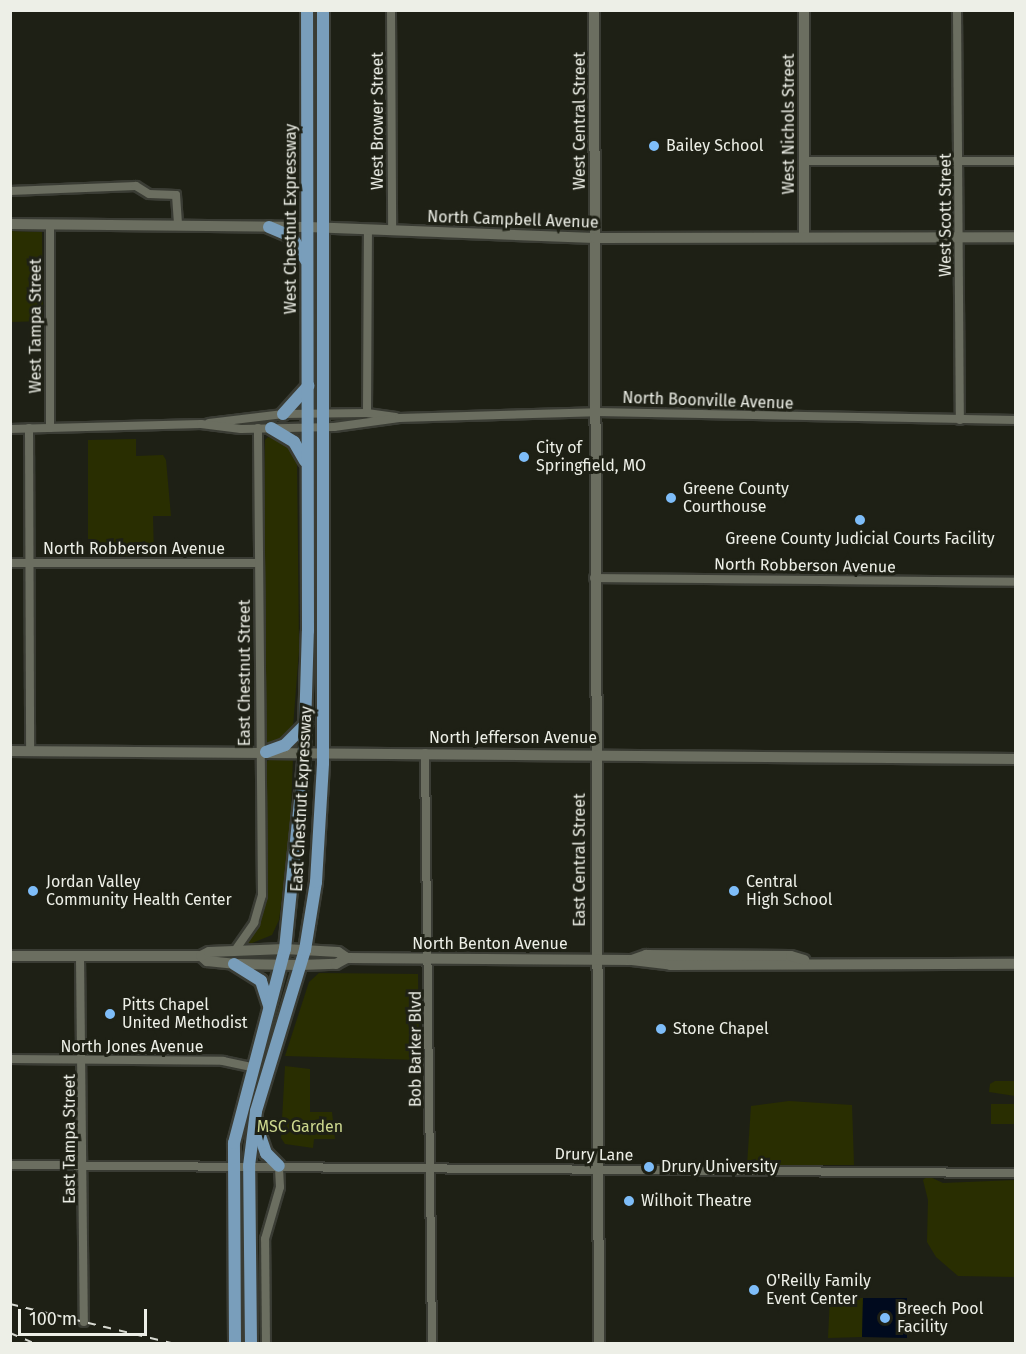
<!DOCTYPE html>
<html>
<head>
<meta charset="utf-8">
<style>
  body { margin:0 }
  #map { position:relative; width:1026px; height:1354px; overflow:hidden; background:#1e2015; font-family:"Fira Sans",sans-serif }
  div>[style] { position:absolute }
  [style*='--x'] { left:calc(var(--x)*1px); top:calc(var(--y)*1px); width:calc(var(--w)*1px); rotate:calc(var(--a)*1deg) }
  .green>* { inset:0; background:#292e01 }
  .water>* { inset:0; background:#000a1e }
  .roads { filter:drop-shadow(2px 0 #3a3c34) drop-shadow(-2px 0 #3a3c34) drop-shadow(0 2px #3a3c34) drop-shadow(0 -2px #3a3c34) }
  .street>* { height:8px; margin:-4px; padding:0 4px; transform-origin:4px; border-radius:4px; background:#6b6e60 }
  .secondary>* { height:10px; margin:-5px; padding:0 5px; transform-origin:5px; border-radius:5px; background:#6b6e60 }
  .primary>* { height:12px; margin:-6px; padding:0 6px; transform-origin:6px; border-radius:6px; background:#799ebb }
  .rail>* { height:2px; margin-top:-1px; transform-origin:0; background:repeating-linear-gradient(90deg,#d5d7cf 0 8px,transparent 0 16px) }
  .dots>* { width:16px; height:16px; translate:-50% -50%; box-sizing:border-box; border:3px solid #1e2015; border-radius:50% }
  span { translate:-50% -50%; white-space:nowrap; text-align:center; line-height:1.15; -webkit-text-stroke:6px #1e2015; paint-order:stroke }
  .street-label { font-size:16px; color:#edefe7 }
  .poi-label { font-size:16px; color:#edefe7 }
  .left { translate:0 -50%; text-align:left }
  .park-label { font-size:16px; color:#cdd88f }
  .frame { position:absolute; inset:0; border:12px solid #edefe7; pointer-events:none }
  .scale { position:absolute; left:18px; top:1309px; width:129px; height:27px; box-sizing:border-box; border:3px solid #edefe7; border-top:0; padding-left:8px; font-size:18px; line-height:21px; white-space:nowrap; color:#edefe7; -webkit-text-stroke:4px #1e2015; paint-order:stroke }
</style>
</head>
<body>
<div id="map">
  <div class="green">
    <i style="clip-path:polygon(10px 231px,42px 232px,43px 321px,11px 322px)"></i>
    <i style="clip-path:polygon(268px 437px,288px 443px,297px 456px,299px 650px,293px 727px,284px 738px,267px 744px,262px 741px,265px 440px)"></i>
    <i style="clip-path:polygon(136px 439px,136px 456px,163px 455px,166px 460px,171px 516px,153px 516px,154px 556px,88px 556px,88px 440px)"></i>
    <i style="clip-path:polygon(293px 758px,290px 835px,279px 920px,272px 935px,247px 945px,243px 944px,260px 924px,268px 896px,266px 762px,272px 758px)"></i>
    <i style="clip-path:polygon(319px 973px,418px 974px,419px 1060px,285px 1056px,309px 982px)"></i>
    <i style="clip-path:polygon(285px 1066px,310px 1069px,310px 1112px,332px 1112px,335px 1139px,314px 1139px,313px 1148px,285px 1144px,281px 1138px)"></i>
    <i style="clip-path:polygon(995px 1081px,1015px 1081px,1015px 1096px,989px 1092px,990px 1084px)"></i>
    <i style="clip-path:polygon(789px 1101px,852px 1105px,854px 1165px,747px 1165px,751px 1106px)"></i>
    <i style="clip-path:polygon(991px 1104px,1015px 1104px,1015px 1124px,991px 1124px)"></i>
    <i style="clip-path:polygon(928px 1176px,943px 1183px,1015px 1180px,1015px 1277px,958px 1276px,936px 1257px,927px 1242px,928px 1200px,923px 1180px)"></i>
    <i style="clip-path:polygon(830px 1297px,863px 1298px,862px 1337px,828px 1338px)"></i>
  </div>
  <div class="water">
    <i style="clip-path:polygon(863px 1298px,907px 1298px,907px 1338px,862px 1337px)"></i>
  </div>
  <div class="roads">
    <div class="street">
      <i style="--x:391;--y:10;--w:221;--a:89.7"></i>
      <i style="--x:957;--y:10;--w:410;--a:89.6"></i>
      <i style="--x:804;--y:161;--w:212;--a:0"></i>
      <i style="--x:10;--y:191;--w:126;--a:-2.3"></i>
      <i style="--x:136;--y:186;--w:15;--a:32"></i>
      <i style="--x:149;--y:194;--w:27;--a:2"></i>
      <i style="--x:176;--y:195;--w:31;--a:86"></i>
      <i style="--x:50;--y:224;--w:204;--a:90"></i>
      <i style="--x:367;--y:413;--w:183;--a:-89.7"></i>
      <i style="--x:209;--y:423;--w:75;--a:-6.9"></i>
      <i style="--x:283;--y:414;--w:84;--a:-0.7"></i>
      <i style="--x:367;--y:413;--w:29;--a:8"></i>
      <i style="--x:29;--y:428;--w:323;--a:89.8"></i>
      <i style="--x:10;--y:429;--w:191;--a:-1.5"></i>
      <i style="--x:201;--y:424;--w:40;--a:7.1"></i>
      <i style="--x:241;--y:429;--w:93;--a:-1.2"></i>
      <i style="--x:334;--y:427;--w:66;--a:-7.9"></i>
      <i style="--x:399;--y:418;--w:197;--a:-1.7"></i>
      <i style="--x:596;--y:412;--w:420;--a:1.1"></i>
      <i style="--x:10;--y:563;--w:248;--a:0"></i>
      <i style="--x:594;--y:578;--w:422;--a:0.5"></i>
      <i style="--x:425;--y:753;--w:591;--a:89.32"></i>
      <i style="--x:236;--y:949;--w:32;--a:-55"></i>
      <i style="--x:254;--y:923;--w:29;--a:-74"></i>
      <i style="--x:262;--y:895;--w:467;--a:-90.5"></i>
      <i style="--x:80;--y:956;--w:366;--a:89.4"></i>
      <i style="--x:10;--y:1059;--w:213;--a:0.5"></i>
      <i style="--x:223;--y:1061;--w:30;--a:12"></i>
      <i style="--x:10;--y:1165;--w:1006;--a:0.46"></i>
      <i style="--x:266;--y:1344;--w:105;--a:-90.5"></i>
      <i style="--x:265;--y:1239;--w:54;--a:-73.9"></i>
      <i style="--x:280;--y:1187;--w:21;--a:-93"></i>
    </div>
    <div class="secondary">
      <i style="--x:594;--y:10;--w:1334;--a:89.79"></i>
      <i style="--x:804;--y:10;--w:227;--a:90"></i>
      <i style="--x:10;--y:224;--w:298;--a:0.6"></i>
      <i style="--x:308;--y:227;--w:287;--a:2.2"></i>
      <i style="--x:595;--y:238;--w:421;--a:-0.1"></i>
      <i style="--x:10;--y:751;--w:1006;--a:0.46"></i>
      <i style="--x:10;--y:956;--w:191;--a:0"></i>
      <i style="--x:201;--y:956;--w:8;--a:40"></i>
      <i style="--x:207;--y:961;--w:27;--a:6"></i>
      <i style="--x:234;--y:964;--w:66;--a:0.9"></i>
      <i style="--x:300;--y:965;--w:36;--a:-2"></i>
      <i style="--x:336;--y:964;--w:13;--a:-29"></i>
      <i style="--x:347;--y:958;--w:285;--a:0.4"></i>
      <i style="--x:632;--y:960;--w:38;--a:7"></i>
      <i style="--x:670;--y:965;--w:346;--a:-0.2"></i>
      <i style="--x:201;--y:956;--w:9;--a:-27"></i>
      <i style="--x:209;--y:952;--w:76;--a:-2.3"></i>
      <i style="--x:285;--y:949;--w:53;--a:3.2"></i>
      <i style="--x:338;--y:952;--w:11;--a:34"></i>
      <i style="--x:632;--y:960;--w:15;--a:-20"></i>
      <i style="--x:646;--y:955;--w:145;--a:0.4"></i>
      <i style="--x:791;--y:956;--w:14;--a:17"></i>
    </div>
    <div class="primary">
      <i style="--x:269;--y:227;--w:25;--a:23"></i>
      <i style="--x:292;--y:237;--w:27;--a:59"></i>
      <i style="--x:283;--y:414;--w:38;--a:-48"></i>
      <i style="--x:271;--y:428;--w:27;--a:31"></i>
      <i style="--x:294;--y:442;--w:22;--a:60"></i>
      <i style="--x:266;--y:752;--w:20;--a:-20"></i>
      <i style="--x:285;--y:745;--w:30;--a:-45"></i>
      <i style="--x:234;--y:964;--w:32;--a:32"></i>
      <i style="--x:261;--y:981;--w:26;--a:72"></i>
      <i style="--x:257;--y:1127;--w:28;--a:71"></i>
      <i style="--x:266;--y:1153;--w:18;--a:45"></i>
      <i style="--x:235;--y:1344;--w:201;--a:-90.3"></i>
      <i style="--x:234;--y:1143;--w:201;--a:-75.3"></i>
      <i style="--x:285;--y:949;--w:188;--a:-84.2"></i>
      <i style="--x:304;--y:762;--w:131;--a:-88.3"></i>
      <i style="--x:308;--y:631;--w:621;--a:-90.09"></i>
      <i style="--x:251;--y:1344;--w:178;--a:-90.6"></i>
      <i style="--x:249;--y:1166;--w:55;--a:-82.7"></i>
      <i style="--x:256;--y:1111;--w:168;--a:-73.1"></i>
      <i style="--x:305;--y:950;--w:69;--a:-80.8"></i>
      <i style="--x:316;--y:882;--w:119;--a:-86.6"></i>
      <i style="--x:323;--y:763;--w:753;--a:-90"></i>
    </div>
  </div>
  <div class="rail">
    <i style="--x:10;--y:1304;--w:170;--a:13.6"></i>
    <i style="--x:10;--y:1333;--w:28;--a:23"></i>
  </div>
  <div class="dots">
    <i style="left:654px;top:146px;background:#7ebdf9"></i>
    <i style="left:524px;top:457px;background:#7ebdf9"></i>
    <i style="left:671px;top:498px;background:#7ebdf9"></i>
    <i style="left:860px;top:520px;background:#7ebdf9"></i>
    <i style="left:33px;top:891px;background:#7ebdf9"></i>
    <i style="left:734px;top:891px;background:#7ebdf9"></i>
    <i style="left:110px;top:1014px;background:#7ebdf9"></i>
    <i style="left:661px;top:1029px;background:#7ebdf9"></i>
    <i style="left:649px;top:1167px;background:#7ebdf9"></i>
    <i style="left:629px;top:1201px;background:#7ebdf9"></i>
    <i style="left:754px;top:1290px;background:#7ebdf9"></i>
    <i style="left:885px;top:1318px;background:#7ebdf9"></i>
  </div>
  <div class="street-label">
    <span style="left:378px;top:121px;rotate:-90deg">West Brower Street</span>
    <span style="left:580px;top:121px;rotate:-90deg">West Central Street</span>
    <span style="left:789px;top:124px;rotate:-90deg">West Nichols Street</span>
    <span style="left:946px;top:215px;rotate:-90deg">West Scott Street</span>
    <span style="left:291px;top:219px;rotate:-90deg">West Chestnut Expressway</span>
    <span style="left:513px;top:220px;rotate:2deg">North Campbell Avenue</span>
    <span style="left:36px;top:326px;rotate:-90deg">West Tampa Street</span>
    <span style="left:708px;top:401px;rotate:2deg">North Boonville Avenue</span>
    <span style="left:134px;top:549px">North Robberson Avenue</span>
    <span style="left:805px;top:566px;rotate:1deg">North Robberson Avenue</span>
    <span style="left:245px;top:673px;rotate:-90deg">East Chestnut Street</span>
    <span style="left:513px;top:738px">North Jefferson Avenue</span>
    <span style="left:302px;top:799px;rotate:-87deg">East Chestnut Expressway</span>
    <span style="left:580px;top:860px;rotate:-90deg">East Central Street</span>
    <span style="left:490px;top:944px">North Benton Avenue</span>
    <span style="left:132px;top:1047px">North Jones Avenue</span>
    <span style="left:416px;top:1049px;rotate:-90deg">Bob Barker Blvd</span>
    <span style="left:70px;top:1139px;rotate:-90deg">East Tampa Street</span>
    <span style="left:594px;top:1155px;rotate:1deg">Drury Lane</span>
  </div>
  <div class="poi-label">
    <span class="left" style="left:666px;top:146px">Bailey School</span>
    <span class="left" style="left:536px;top:457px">City of<br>Springfield, MO</span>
    <span class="left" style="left:683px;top:498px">Greene County<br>Courthouse</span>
    <span style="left:860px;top:539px">Greene County Judicial Courts Facility</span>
    <span class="left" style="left:46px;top:891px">Jordan Valley<br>Community Health Center</span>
    <span class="left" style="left:746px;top:891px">Central<br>High School</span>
    <span class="left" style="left:122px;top:1014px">Pitts Chapel<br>United Methodist</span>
    <span class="left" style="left:673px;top:1029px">Stone Chapel</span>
    <span class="left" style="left:661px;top:1167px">Drury University</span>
    <span class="left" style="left:641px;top:1201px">Wilhoit Theatre</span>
    <span class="left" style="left:766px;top:1290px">O'Reilly Family<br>Event Center</span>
    <span class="left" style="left:897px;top:1318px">Breech Pool<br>Facility</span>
  </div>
  <div class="park-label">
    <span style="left:300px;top:1127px">MSC Garden</span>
  </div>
  <div class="frame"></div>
  <div class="scale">100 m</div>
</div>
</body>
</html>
